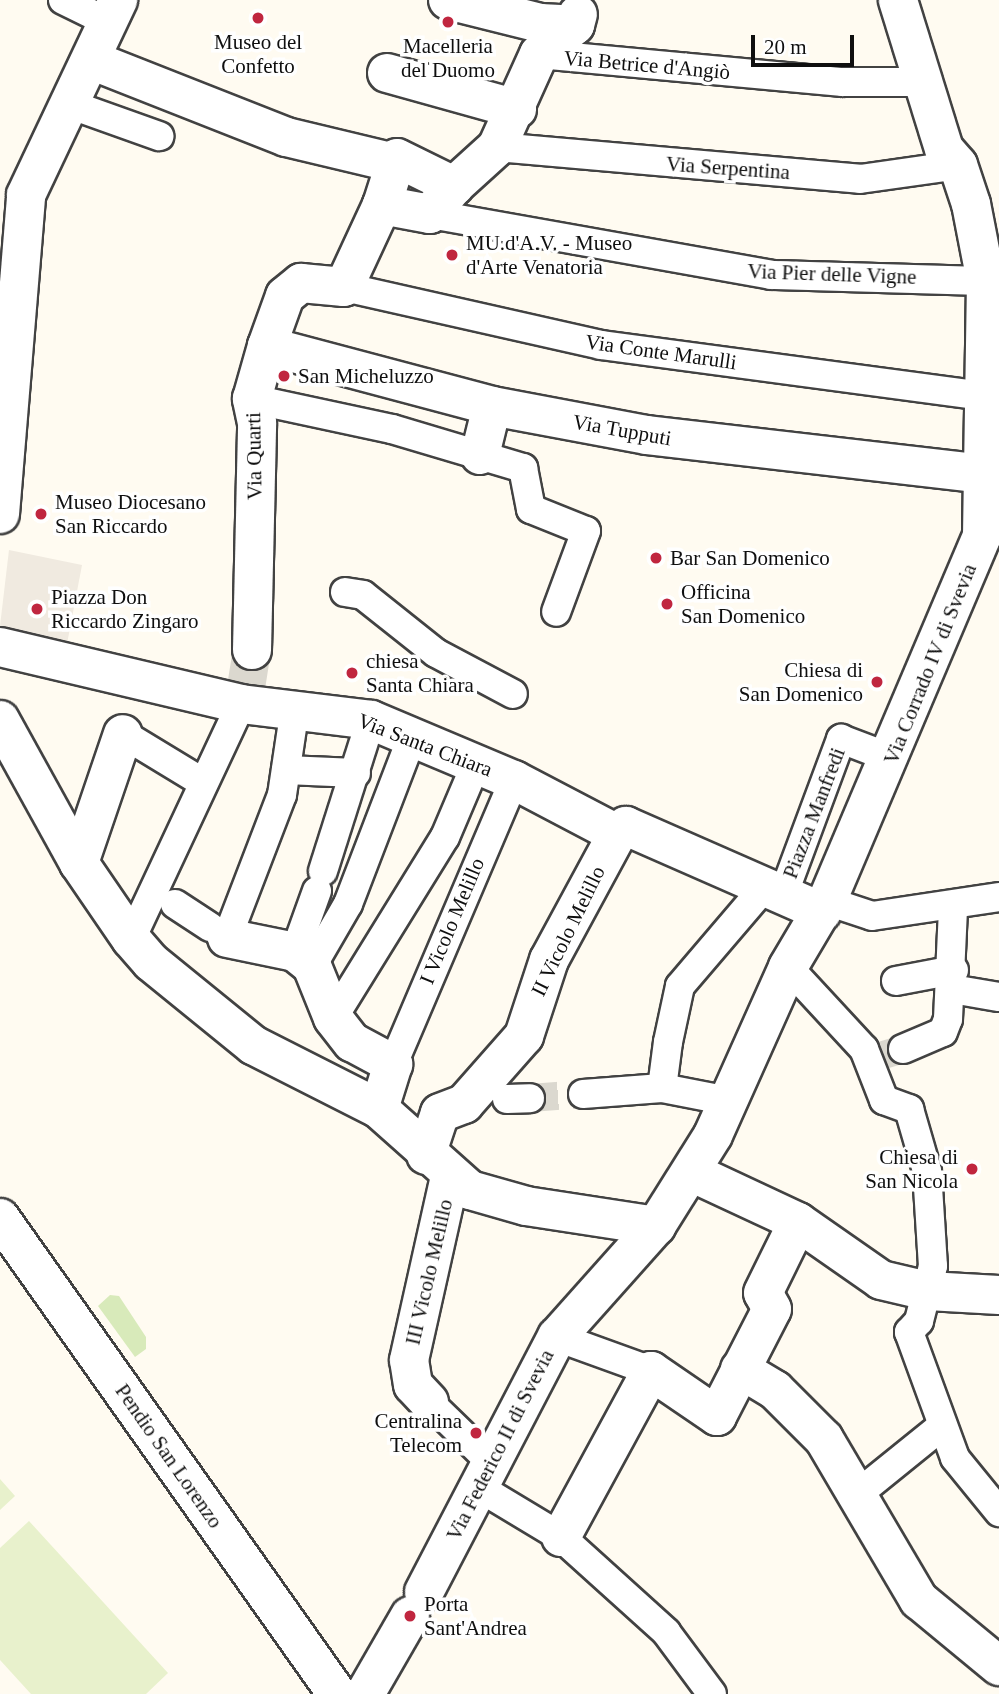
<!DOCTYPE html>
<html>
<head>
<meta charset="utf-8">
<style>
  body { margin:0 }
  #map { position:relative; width:999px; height:1694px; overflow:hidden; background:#fffbf1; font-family:Georgia,serif }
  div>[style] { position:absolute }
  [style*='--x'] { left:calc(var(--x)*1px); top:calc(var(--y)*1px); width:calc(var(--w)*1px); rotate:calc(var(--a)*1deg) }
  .green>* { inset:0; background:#d8eaba }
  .pitch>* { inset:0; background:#e8f1cc }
  .plaza>* { inset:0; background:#f0eae0 }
  .pedestrian-tunnel>* { height:28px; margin-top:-14px; transform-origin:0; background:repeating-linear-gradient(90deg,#dbd8cf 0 28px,transparent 0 42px) }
  .minor-tunnel>* { height:38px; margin-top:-19px; transform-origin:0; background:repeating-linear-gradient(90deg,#dbd8cf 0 38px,transparent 0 57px) }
  .roads { filter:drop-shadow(2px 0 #424242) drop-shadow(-2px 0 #424242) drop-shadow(0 2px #424242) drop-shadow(0 -2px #424242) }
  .pedestrian>* { height:28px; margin:-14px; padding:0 14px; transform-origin:14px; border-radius:14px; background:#fff }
  .minor>* { height:38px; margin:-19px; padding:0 19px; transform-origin:19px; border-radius:19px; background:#fff }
  .tertiary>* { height:38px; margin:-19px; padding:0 19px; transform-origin:19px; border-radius:19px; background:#fff }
  .dots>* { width:19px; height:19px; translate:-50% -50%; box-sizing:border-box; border:4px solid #fff; border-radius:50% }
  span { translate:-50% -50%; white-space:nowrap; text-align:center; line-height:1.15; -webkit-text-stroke:7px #fff; paint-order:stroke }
  .poi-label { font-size:21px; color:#0f0f0f }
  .left { translate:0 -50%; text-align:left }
  .right { translate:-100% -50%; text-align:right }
  .street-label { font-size:21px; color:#0f0f0f }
  .scale { position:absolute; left:751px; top:35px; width:103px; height:32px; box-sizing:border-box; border:4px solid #0f0f0f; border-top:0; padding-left:9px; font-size:21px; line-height:24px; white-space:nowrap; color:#0f0f0f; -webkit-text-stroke:5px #fff; paint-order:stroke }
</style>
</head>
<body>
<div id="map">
  <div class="green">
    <i style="clip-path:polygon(110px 1295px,119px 1296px,146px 1337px,146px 1349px,135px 1357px,98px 1306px)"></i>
  </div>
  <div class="pitch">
    <i style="clip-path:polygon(0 1479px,15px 1496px,0 1510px)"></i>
    <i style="clip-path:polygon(29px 1521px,168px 1673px,146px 1694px,31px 1694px,0 1660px,0 1548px)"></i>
  </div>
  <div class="plaza">
    <i style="clip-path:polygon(9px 550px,82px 565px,67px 644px,0 626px)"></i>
  </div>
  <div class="pedestrian-tunnel">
    <i style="--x:877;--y:1057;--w:27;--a:-17"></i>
    <i style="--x:530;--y:1098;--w:53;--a:-4.3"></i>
  </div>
  <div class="minor-tunnel">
    <i style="--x:245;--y:694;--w:45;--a:-81"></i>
  </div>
  <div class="roads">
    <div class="pedestrian">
      <i style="--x:63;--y:0;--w:50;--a:26.1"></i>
      <i style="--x:539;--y:54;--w:305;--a:5.3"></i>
      <i style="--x:843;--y:82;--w:80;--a:0"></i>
      <i style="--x:69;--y:104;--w:96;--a:19.6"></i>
      <i style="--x:497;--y:147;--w:364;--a:5"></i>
      <i style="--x:860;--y:179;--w:99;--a:-8.1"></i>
      <i style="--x:430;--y:214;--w:346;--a:10.1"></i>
      <i style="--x:771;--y:275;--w:215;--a:1.6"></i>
      <i style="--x:344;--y:287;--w:263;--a:12.7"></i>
      <i style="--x:601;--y:345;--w:384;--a:7.6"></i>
      <i style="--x:252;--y:399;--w:143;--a:12.1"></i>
      <i style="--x:392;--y:429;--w:137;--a:16.6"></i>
      <i style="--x:523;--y:468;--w:42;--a:79"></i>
      <i style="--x:531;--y:509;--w:59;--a:21.8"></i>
      <i style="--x:586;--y:531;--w:86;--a:110.3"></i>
      <i style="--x:345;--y:592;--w:18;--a:9"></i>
      <i style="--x:363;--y:595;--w:93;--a:38.5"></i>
      <i style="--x:436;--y:653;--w:87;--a:28"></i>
      <i style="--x:123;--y:734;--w:92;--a:31.3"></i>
      <i style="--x:286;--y:770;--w:70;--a:2.5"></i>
      <i style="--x:323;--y:871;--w:158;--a:-72.4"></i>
      <i style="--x:782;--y:898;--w:170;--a:-69.6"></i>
      <i style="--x:841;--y:739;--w:53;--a:20.8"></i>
      <i style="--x:827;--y:901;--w:47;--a:18.4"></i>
      <i style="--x:872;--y:916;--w:128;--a:-8.5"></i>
      <i style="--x:175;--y:904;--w:42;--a:33.3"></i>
      <i style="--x:220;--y:934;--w:8;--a:30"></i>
      <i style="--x:227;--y:938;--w:153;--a:-69"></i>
      <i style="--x:282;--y:795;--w:88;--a:-81.5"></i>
      <i style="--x:131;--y:939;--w:259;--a:-64.9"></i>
      <i style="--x:295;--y:952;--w:65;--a:-70.2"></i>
      <i style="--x:312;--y:966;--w:72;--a:-59.9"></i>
      <i style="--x:348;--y:904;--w:179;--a:-69"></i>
      <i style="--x:788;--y:967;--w:112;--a:47.2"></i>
      <i style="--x:864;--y:1049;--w:55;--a:68.6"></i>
      <i style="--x:884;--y:1100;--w:27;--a:20"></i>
      <i style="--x:909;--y:1109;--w:65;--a:73.8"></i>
      <i style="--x:927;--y:1171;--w:95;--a:86.4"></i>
      <i style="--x:933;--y:1266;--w:57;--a:104.3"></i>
      <i style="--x:919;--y:1321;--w:15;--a:132"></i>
      <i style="--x:909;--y:1332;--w:134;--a:69.9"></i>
      <i style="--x:955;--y:1458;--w:70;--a:50.8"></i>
      <i style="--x:896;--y:981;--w:59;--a:-10.7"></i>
      <i style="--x:952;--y:989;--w:48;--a:9.7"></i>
      <i style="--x:333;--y:1018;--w:213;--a:-58.3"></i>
      <i style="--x:445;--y:837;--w:79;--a:-67"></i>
      <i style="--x:903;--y:1049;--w:43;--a:-23"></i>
      <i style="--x:943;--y:1032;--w:14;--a:-69"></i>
      <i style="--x:948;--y:1019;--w:112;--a:-87.4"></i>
      <i style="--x:393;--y:1064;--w:309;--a:-66.9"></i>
      <i style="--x:583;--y:1094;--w:79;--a:-4.3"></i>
      <i style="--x:507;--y:1099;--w:23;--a:-2"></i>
      <i style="--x:729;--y:1101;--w:68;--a:-169"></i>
      <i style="--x:662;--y:1088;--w:46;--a:-82.6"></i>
      <i style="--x:668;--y:1042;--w:57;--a:-77.9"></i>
      <i style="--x:680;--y:986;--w:126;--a:-49.5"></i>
      <i style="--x:557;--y:1337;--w:100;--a:19.9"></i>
      <i style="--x:429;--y:1402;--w:86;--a:44.1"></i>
      <i style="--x:478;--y:1487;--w:97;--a:31.1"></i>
      <i style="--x:561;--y:1537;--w:142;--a:42.1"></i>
      <i style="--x:666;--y:1632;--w:77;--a:53.4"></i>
      <i style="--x:854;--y:1497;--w:114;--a:-39"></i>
    </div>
    <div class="minor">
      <i style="--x:448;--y:0;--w:95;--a:14"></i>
      <i style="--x:540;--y:23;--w:35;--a:3"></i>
      <i style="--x:575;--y:25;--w:11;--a:-75"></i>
      <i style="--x:91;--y:60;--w:210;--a:21.5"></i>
      <i style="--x:286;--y:137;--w:112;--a:13.4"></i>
      <i style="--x:387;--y:73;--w:135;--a:15.5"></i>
      <i style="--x:397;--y:158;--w:64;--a:26.2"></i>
      <i style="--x:454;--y:186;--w:37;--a:131"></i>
      <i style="--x:430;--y:214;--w:49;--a:-169.4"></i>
      <i style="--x:382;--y:205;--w:49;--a:-72.3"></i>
      <i style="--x:454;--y:186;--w:58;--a:-42.2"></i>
      <i style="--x:497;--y:147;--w:102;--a:-65.7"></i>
      <i style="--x:539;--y:54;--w:46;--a:-38.9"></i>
      <i style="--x:267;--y:346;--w:233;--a:14.9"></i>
      <i style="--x:492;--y:406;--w:158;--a:10.6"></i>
      <i style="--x:647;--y:435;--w:339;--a:6.6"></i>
      <i style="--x:480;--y:455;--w:50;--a:-76.2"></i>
      <i style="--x:0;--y:514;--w:320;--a:-85.3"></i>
      <i style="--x:26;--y:195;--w:216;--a:-64.7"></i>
      <i style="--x:0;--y:647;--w:248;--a:13.3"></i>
      <i style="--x:241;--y:704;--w:131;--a:7"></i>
      <i style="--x:371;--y:720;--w:155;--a:22.8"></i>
      <i style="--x:514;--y:780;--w:116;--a:27.7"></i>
      <i style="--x:617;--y:834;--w:12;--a:-42"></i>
      <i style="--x:626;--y:826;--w:214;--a:23.7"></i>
      <i style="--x:252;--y:650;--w:227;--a:-88.7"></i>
      <i style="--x:257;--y:423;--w:25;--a:-102"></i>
      <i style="--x:252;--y:399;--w:55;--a:-74.2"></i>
      <i style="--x:267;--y:346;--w:53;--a:-70.2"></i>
      <i style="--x:285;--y:296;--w:21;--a:-39"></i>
      <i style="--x:301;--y:283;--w:43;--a:5.3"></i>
      <i style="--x:344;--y:287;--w:90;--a:-65.1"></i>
      <i style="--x:0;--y:720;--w:163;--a:61.1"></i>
      <i style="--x:79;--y:863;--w:92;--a:55.6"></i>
      <i style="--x:131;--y:939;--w:30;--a:49"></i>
      <i style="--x:151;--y:962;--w:132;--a:39.1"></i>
      <i style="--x:253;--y:1045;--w:141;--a:26.9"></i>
      <i style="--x:379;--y:1109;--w:122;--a:41.7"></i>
      <i style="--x:470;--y:1190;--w:58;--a:15.9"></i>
      <i style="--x:526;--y:1206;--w:132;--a:8.7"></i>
      <i style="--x:79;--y:863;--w:136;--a:-71.2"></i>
      <i style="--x:227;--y:938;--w:69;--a:11.6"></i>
      <i style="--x:295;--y:952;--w:22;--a:39"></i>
      <i style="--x:312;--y:966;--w:56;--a:68"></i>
      <i style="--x:333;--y:1018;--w:31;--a:52"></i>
      <i style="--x:352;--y:1042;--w:47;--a:28.2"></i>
      <i style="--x:393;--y:1064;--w:47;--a:107.3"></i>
      <i style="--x:426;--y:1155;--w:44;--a:-71.6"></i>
      <i style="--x:440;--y:1113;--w:26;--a:-21"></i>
      <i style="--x:464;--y:1104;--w:91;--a:-48.6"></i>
      <i style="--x:524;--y:1036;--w:80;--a:-71.8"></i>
      <i style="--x:549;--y:960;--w:143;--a:-61.6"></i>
      <i style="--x:691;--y:1172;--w:118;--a:25"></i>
      <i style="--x:798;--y:1222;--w:101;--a:34.9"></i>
      <i style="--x:881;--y:1280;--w:48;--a:13.2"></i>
      <i style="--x:928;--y:1291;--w:71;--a:3.2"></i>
      <i style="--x:740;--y:1369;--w:41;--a:31"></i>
      <i style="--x:775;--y:1390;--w:69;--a:45"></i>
      <i style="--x:824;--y:1439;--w:187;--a:59.5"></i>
      <i style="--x:919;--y:1600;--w:104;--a:39.5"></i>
      <i style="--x:429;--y:1402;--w:23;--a:-133"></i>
      <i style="--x:413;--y:1385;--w:25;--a:-99"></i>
      <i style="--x:409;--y:1360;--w:189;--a:-77.4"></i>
      <i style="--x:561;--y:1537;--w:189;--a:-61.5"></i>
      <i style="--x:651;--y:1371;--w:80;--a:34.3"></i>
      <i style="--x:717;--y:1416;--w:120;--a:-62.8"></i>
      <i style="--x:772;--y:1309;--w:18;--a:-119"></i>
      <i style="--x:763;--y:1293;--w:79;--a:-63.8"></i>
      <i style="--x:424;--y:1592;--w:288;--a:-62.5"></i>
      <i style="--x:557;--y:1337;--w:149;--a:-48.3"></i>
      <i style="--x:656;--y:1226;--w:107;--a:-57.9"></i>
      <i style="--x:713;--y:1135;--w:184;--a:-65.9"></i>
      <i style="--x:788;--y:967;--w:77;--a:-59.4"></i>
      <i style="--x:827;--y:901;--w:397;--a:-67"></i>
      <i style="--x:982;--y:536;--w:255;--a:-89.1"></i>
      <i style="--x:986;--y:281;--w:78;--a:-101"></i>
      <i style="--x:971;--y:204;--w:41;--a:-108.4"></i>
      <i style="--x:958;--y:165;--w:21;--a:-131"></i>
      <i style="--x:944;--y:149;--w:156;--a:-107.2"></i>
      <i style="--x:365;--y:1694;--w:90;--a:-60"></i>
    </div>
    <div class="tertiary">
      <i style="--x:0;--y:1218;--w:583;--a:54.7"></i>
    </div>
  </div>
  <div class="dots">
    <i style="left:258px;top:18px;background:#c0263f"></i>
    <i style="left:448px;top:22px;background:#c0263f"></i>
    <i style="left:452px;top:255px;background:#c0263f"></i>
    <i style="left:284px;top:376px;background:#c0263f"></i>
    <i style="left:41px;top:514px;background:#c0263f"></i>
    <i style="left:656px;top:558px;background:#c0263f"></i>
    <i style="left:667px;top:604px;background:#c0263f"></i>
    <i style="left:37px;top:609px;background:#c0263f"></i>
    <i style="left:352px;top:673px;background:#c0263f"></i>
    <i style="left:877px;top:682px;background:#c0263f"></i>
    <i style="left:972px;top:1169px;background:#c0263f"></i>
    <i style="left:476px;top:1433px;background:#c0263f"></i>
    <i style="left:410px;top:1616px;background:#c0263f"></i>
  </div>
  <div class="poi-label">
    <span style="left:258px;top:54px">Museo del<br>Confetto</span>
    <span style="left:448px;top:58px">Macelleria<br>del Duomo</span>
    <span class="left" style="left:466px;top:255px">MU.d'A.V. - Museo<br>d'Arte Venatoria</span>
    <span class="left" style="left:298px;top:376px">San Micheluzzo</span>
    <span class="left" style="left:55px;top:514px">Museo Diocesano<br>San Riccardo</span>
    <span class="left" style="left:670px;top:558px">Bar San Domenico</span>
    <span class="left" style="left:681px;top:604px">Officina<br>San Domenico</span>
    <span class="left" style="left:51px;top:609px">Piazza Don<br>Riccardo Zingaro</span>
    <span class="left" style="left:366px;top:673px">chiesa<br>Santa Chiara</span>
    <span class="right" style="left:863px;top:682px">Chiesa di<br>San Domenico</span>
    <span class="right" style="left:958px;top:1169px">Chiesa di<br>San Nicola</span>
    <span class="right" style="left:462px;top:1433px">Centralina<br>Telecom</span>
    <span class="left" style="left:424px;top:1616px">Porta<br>Sant'Andrea</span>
  </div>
  <div class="street-label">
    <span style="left:647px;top:65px;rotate:5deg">Via Betrice d'Angiò</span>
    <span style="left:728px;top:168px;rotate:4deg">Via Serpentina</span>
    <span style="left:832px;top:274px;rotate:2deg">Via Pier delle Vigne</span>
    <span style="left:661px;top:352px;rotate:8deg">Via Conte Marulli</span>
    <span style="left:622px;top:430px;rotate:10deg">Via Tupputi</span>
    <span style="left:254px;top:456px;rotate:-91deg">Via Quarti</span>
    <span style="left:930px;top:664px;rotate:-68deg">Via Corrado IV di Svevia</span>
    <span style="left:425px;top:745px;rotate:21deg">Via Santa Chiara</span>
    <span style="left:814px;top:813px;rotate:-69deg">Piazza Manfredi</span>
    <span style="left:452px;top:921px;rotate:-67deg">I Vicolo Melillo</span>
    <span style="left:568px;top:931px;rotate:-64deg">II Vicolo Melillo</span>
    <span style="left:429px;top:1272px;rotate:-77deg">III Vicolo Melillo</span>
    <span style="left:500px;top:1445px;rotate:-63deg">Via Federico II di Svevia</span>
    <span style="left:169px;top:1456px;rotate:55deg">Pendio San Lorenzo</span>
  </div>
  <div class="scale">20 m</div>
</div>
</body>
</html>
